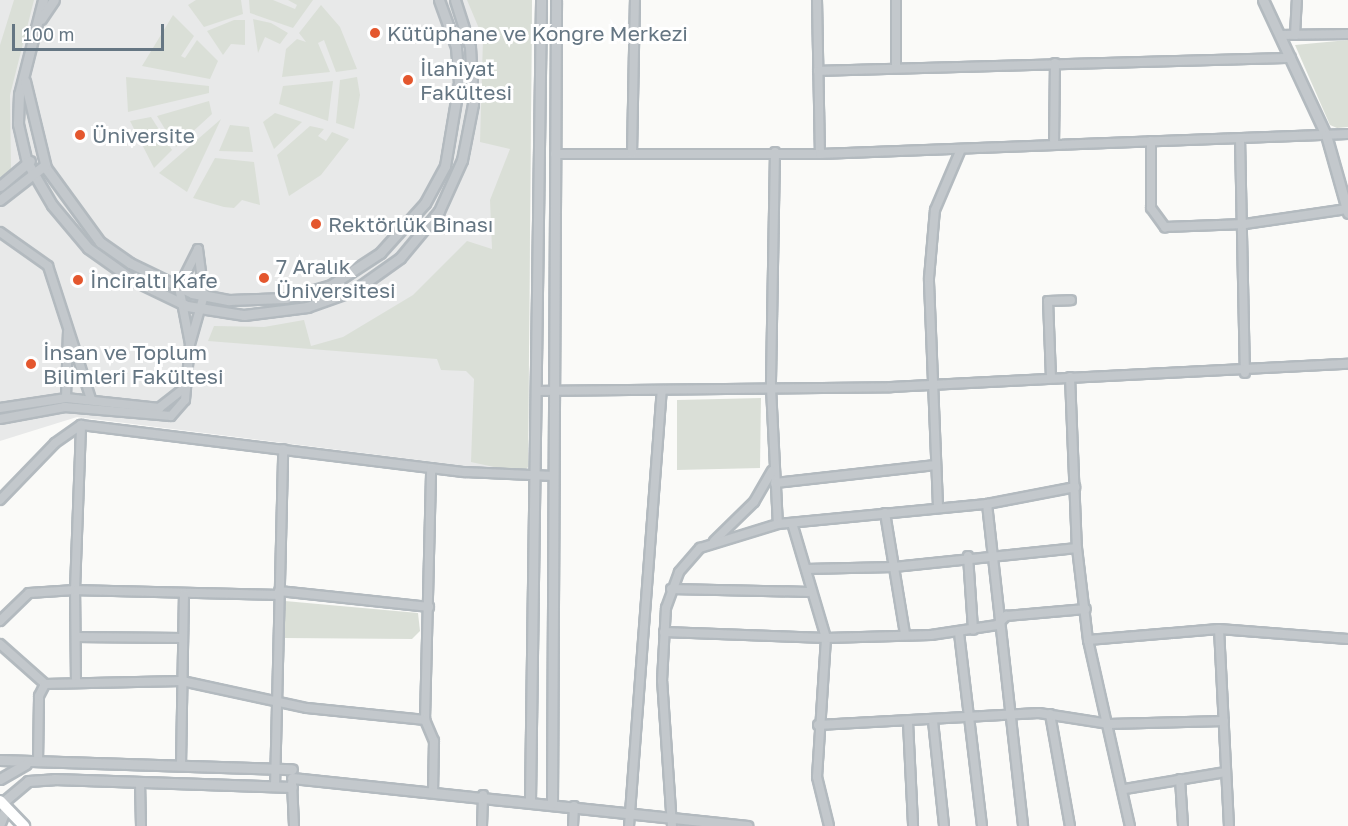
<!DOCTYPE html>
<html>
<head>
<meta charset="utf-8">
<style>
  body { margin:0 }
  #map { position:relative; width:1348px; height:826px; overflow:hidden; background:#fafaf8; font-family:"Golos Text",sans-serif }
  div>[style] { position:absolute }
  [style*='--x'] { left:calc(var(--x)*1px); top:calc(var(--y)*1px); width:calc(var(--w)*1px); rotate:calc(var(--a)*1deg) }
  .built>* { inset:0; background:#e8e9e9 }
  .green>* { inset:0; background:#dadfd7 }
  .roads { filter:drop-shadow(2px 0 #b3babf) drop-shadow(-2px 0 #b3babf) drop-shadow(0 2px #b3babf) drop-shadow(0 -2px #b3babf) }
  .minor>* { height:8px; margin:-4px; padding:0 4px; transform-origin:4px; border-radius:4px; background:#c3c8cc }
  .tertiary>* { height:9px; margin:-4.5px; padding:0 4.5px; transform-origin:4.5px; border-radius:4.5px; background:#c3c8cc }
  .secondary>* { height:10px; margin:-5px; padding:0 5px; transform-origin:5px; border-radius:5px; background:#fff }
  .dots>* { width:16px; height:16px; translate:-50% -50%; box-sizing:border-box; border:3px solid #fff; border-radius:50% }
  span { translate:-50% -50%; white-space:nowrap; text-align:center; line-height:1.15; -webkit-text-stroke:6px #fff; paint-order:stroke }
  .poi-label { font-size:21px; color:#657683 }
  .left { translate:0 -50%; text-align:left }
  .scale { position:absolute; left:12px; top:24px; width:152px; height:27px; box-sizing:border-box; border:3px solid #657683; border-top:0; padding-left:8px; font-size:18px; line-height:21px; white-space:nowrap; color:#657683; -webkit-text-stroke:4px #fff; paint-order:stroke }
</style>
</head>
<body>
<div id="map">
  <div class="built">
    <i style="clip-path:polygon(0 0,532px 0,528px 467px,522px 473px,77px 417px,0 441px)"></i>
  </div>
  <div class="green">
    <i style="clip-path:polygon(14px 0,34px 0,10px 95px,11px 169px,0 178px,0 45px)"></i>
    <i style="clip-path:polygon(196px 0,241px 0,243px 14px,204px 27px,188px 5px)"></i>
    <i style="clip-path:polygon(249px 0,273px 0,295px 9px,297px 5px,288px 0,313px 0,293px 28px,250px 13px)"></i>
    <i style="clip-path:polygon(467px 0,532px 0,528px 467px,522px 473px,471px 462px,474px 379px,466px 371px,441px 370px,437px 359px,208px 341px,214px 326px,264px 327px,304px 320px,311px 346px,343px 337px,413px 295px,467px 241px,492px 249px,490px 200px,510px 149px,480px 142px,483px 38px)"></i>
    <i style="clip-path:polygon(321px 5px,340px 27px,357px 69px,336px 72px,324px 40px,318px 43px,330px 72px,282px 77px,286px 49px,297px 39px,306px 42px,299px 33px)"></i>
    <i style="clip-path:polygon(173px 15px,194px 36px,181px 56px,185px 58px,197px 40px,218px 61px,210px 79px,142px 66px)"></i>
    <i style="clip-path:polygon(253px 19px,271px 23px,288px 33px,280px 44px,265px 37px,258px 53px)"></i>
    <i style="clip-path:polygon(234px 20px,245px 20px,245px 45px,231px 44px,223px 55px,207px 31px)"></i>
    <i style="clip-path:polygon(1348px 40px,1348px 127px,1337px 128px,1330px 125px,1295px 45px)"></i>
    <i style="clip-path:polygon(126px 77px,209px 86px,209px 93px,128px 112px)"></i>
    <i style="clip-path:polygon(357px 77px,360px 95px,354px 129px,336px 123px,340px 80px)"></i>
    <i style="clip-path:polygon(333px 81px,328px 121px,279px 104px,283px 86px)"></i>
    <i style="clip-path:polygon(209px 101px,212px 114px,176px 147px,157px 116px)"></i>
    <i style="clip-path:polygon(275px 113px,302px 122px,274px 149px,263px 122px)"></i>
    <i style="clip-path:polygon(151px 117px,172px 150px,154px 168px,130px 121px)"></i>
    <i style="clip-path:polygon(221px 119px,187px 192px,159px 173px)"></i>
    <i style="clip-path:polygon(230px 125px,249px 127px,253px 152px,219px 151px)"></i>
    <i style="clip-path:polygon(310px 126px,324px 129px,318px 136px,326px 141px,332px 132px,349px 139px,321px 175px,289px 196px,277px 155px)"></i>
    <i style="clip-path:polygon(215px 158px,254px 162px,260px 205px,242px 200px,234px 208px,224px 207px,193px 198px)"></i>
    <i style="clip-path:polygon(761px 398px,760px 468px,677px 470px,677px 400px)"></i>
    <i style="clip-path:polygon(285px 601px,418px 613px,420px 631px,412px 639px,284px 638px)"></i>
  </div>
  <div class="roads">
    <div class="minor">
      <i style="--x:817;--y:0;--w:154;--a:88.9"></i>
      <i style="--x:1280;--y:35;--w:68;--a:-0.8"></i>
      <i style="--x:1295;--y:35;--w:35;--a:-87"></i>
      <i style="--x:896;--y:68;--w:68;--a:-90"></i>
      <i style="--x:818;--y:71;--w:473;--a:-1.6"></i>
      <i style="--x:1240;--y:138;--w:235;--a:88.8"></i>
      <i style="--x:1151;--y:141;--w:67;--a:90"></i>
      <i style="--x:1151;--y:208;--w:24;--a:54"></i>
      <i style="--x:1165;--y:227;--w:80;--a:-2.1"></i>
      <i style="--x:1245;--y:224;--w:103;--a:-8.4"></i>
      <i style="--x:1054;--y:145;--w:82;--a:-89.3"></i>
      <i style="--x:775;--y:152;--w:236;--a:91"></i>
      <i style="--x:771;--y:388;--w:136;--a:87.1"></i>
      <i style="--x:555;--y:154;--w:265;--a:0"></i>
      <i style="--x:820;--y:154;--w:528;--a:-2.17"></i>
      <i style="--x:632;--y:154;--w:154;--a:-88.9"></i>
      <i style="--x:0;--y:232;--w:59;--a:35.3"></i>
      <i style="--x:48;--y:266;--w:140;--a:72.1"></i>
      <i style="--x:198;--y:249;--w:46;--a:82.6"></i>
      <i style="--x:204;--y:295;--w:51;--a:105.9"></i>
      <i style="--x:190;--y:344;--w:58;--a:-100.9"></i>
      <i style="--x:179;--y:287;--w:42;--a:-63.4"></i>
      <i style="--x:1070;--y:377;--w:171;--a:87.7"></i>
      <i style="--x:1077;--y:548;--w:93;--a:83.2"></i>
      <i style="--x:1088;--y:640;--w:191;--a:77.3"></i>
      <i style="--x:1051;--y:378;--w:77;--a:-92.2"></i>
      <i style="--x:1048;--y:301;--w:23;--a:-2"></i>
      <i style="--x:537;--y:391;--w:353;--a:-0.6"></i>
      <i style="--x:890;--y:387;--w:459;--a:-2.9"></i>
      <i style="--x:66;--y:398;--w:66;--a:-88.3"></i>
      <i style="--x:0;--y:408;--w:67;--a:-8.6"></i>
      <i style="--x:66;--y:398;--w:94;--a:6.1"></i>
      <i style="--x:159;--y:408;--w:33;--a:-38"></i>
      <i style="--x:0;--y:419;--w:66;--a:-10.5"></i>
      <i style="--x:65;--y:407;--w:106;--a:4.9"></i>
      <i style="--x:171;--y:416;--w:21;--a:-49"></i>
      <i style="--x:185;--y:400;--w:56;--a:-84.9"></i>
      <i style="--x:775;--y:483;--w:162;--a:-6.4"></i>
      <i style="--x:0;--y:500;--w:79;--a:-46"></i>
      <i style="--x:55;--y:443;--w:32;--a:-35"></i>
      <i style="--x:81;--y:425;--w:387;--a:7"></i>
      <i style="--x:465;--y:472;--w:88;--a:2.6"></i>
      <i style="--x:987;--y:504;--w:324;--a:83.6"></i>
      <i style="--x:938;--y:506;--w:228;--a:-92.3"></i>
      <i style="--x:929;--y:278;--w:68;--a:-85"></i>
      <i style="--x:935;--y:210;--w:66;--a:-66.9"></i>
      <i style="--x:885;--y:513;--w:123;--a:80.6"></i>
      <i style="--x:792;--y:523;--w:120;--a:73.5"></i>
      <i style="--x:826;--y:638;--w:139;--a:93.7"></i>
      <i style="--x:817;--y:777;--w:50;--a:76.2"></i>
      <i style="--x:714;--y:541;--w:56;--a:-44.3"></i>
      <i style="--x:754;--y:502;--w:36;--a:-60"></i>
      <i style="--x:968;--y:556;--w:74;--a:86.1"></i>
      <i style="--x:806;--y:569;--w:88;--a:-1.3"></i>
      <i style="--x:894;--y:567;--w:184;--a:-5.9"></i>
      <i style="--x:671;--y:589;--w:138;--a:1.2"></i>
      <i style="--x:279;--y:591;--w:151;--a:6.1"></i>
      <i style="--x:0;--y:621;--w:40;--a:-44"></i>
      <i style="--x:29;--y:593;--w:46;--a:-3.7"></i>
      <i style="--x:75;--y:590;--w:165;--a:-87.9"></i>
      <i style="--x:1219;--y:629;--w:197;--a:87.1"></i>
      <i style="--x:664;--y:632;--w:162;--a:2.1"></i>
      <i style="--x:826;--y:638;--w:105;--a:-1.6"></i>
      <i style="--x:931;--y:635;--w:67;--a:-8.6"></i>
      <i style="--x:997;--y:625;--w:13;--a:-45"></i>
      <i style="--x:1006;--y:616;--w:80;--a:-5"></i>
      <i style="--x:959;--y:633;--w:194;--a:83.2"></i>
      <i style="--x:76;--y:637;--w:106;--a:0.5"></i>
      <i style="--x:1088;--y:640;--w:131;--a:-4.8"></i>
      <i style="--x:1219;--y:629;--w:129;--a:4.4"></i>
      <i style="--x:0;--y:644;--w:60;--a:41.6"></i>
      <i style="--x:76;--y:682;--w:92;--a:-90.6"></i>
      <i style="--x:75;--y:590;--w:202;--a:1.4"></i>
      <i style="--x:1050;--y:714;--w:114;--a:79.9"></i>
      <i style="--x:425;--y:720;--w:252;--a:-88.6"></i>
      <i style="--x:933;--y:721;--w:106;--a:84"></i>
      <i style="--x:908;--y:722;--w:104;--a:87.2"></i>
      <i style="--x:818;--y:725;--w:221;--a:-3.1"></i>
      <i style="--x:1039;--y:713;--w:71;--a:8.9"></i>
      <i style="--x:1109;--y:724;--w:115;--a:-1.5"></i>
      <i style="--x:38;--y:762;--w:66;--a:-89.1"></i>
      <i style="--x:39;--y:696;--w:13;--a:-63"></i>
      <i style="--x:45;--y:684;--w:137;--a:-1.3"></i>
      <i style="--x:182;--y:681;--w:128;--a:12.2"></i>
      <i style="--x:307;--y:708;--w:119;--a:5.8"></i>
      <i style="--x:425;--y:720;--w:23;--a:67"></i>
      <i style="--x:434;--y:741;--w:50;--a:91.1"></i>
      <i style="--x:181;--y:765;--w:171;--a:-89"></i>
      <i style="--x:1180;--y:779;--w:47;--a:86.3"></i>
      <i style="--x:140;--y:782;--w:44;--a:88.7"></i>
      <i style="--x:292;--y:783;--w:43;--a:87.3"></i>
      <i style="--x:275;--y:787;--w:338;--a:-88.6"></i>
      <i style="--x:1125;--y:789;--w:102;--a:-9.6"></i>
      <i style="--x:482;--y:826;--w:31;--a:-88"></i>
      <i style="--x:573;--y:826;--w:20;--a:-87"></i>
      <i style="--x:629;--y:826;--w:437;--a:-85.7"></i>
      <i style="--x:672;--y:826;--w:145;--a:-93.9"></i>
      <i style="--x:662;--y:681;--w:73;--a:-86.9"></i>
      <i style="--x:666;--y:608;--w:38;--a:-70"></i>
      <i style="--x:679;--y:572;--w:32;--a:-49"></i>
      <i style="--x:700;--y:548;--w:82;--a:-17.1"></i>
      <i style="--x:778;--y:524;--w:210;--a:-5.5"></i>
      <i style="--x:987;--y:504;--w:90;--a:-10.9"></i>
    </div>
    <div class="tertiary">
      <i style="--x:43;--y:0;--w:97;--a:104.3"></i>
      <i style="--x:19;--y:94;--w:30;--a:92"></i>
      <i style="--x:18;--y:124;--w:39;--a:77"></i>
      <i style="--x:27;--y:162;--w:50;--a:59.8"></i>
      <i style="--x:52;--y:205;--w:56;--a:50.1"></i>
      <i style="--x:88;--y:248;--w:55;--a:35.4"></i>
      <i style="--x:133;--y:280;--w:60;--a:25.7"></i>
      <i style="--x:187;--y:306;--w:58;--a:9"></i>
      <i style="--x:244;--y:315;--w:64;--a:-7.2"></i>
      <i style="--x:307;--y:307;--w:51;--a:-19.5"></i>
      <i style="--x:355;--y:290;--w:55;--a:-35.4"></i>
      <i style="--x:400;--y:258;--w:61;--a:-50.3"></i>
      <i style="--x:439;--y:211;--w:56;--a:-65.7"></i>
      <i style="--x:462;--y:160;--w:57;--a:-78.9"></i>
      <i style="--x:473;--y:104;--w:57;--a:-93"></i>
      <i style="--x:470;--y:47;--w:49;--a:-107.7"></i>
      <i style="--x:1263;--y:0;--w:149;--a:65"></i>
      <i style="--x:1326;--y:135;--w:81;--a:74.2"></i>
      <i style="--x:41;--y:19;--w:23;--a:-56"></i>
      <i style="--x:25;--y:81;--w:89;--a:76.4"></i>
      <i style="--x:46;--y:168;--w:92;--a:53.9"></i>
      <i style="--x:100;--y:242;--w:37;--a:35"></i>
      <i style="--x:130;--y:263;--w:69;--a:25.8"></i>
      <i style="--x:192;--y:293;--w:38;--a:11"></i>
      <i style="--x:229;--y:300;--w:57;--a:-2"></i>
      <i style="--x:286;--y:298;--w:47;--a:-16.1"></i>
      <i style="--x:331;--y:285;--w:59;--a:-33.1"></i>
      <i style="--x:380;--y:253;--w:67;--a:-48"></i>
      <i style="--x:425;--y:203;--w:42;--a:-61.6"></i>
      <i style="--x:445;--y:166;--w:85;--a:-80.5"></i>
      <i style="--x:459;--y:82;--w:35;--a:-95"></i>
      <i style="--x:456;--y:47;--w:50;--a:-109.9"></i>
      <i style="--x:0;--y:186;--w:39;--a:-40"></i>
      <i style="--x:0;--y:200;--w:57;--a:-37.9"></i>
      <i style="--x:0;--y:760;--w:292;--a:1.8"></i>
      <i style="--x:292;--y:778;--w:458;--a:6"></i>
      <i style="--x:0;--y:779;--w:30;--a:-30"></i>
      <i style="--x:530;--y:800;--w:800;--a:-89.21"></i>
      <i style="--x:2;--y:803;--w:34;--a:-40"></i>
      <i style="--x:28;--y:781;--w:26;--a:-4"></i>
      <i style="--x:54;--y:779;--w:238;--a:1.9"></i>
      <i style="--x:552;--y:803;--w:803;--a:-89.71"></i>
      <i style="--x:0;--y:823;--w:16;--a:-68"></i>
    </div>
    <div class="secondary">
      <i style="--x:0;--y:801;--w:35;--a:46"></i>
    </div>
  </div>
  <div class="dots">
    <i style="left:375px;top:33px;background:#e4572e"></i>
    <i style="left:408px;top:80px;background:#e4572e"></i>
    <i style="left:80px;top:135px;background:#e4572e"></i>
    <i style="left:316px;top:224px;background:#e4572e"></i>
    <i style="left:264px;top:278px;background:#e4572e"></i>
    <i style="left:78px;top:280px;background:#e4572e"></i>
    <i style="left:31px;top:364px;background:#e4572e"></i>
  </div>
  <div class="poi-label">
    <span class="left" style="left:387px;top:33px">Kütüphane ve Kongre Merkezi</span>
    <span class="left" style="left:420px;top:80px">İlahiyat<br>Fakültesi</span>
    <span class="left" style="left:92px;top:135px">Üniversite</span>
    <span class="left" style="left:328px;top:224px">Rektörlük Binası</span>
    <span class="left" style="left:276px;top:278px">7 Aralık<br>Üniversitesi</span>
    <span class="left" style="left:90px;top:280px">İnciraltı Kafe</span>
    <span class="left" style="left:43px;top:364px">İnsan ve Toplum<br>Bilimleri Fakültesi</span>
  </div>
  <div class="scale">100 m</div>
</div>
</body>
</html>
